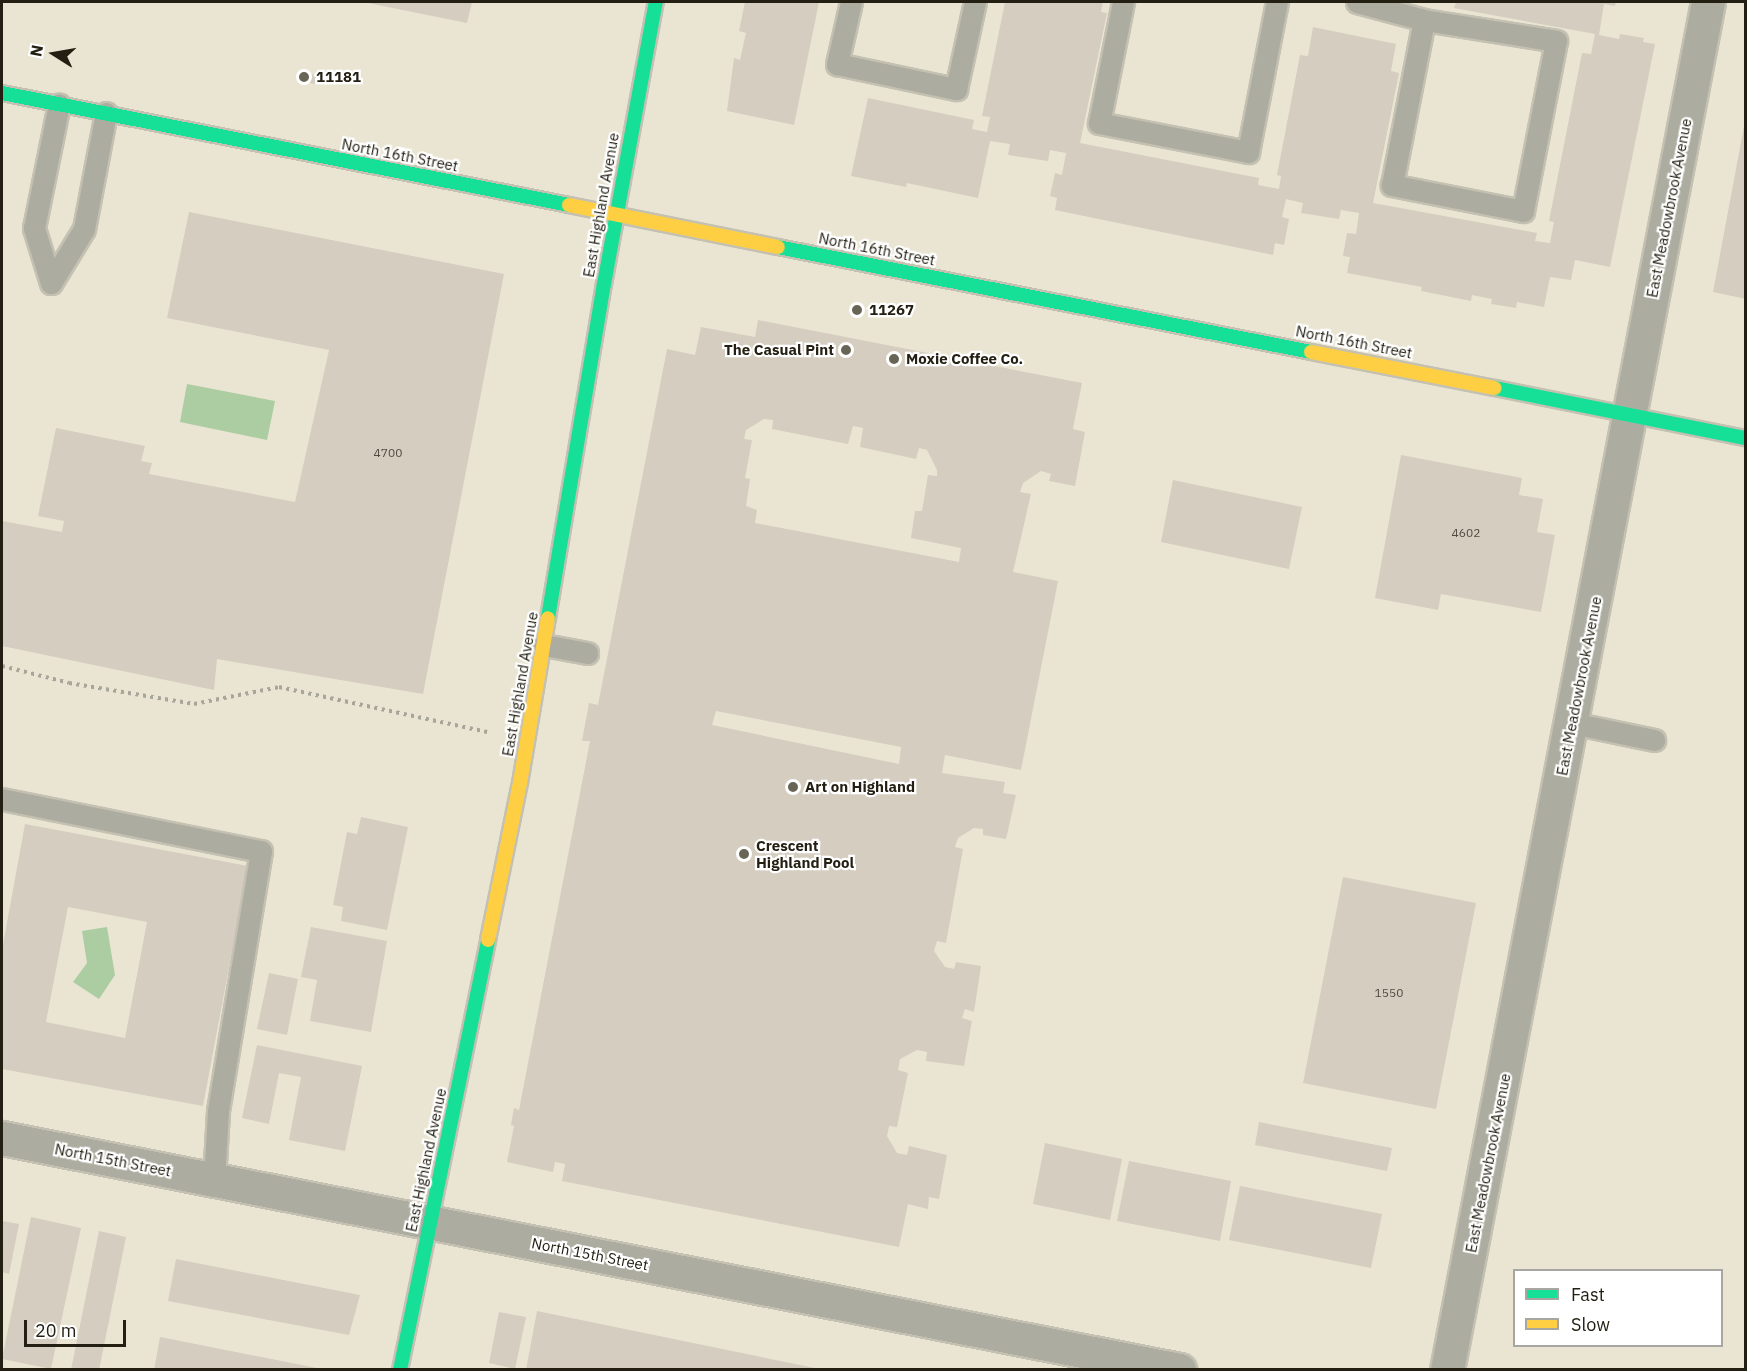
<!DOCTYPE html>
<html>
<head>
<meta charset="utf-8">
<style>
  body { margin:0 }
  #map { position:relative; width:1747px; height:1371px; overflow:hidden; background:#eae5d3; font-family:"IBM Plex Sans",sans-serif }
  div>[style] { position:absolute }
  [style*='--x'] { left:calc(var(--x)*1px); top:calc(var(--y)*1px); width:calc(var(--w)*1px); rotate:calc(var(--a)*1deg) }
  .water>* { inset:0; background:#accca1 }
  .building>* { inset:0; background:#d4cdc0 }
  .path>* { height:4px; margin-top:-2px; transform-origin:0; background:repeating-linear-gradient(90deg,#a8a69a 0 3px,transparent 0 7.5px) }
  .roads { filter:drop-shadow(2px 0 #c5c1b2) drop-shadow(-2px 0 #c5c1b2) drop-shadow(0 2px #c5c1b2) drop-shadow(0 -2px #c5c1b2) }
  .lane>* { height:21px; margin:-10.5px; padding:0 10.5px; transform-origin:10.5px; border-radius:10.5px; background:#acada0 }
  .street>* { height:33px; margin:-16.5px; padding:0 16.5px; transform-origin:16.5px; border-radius:16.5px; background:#acada0 }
  .fast>* { height:14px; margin:-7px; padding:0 7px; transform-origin:7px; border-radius:7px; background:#16e098 }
  .slow>* { height:14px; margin:-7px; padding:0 7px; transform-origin:7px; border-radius:7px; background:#ffcf43 }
  .dots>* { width:16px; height:16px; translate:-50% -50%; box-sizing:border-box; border:3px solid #fff; border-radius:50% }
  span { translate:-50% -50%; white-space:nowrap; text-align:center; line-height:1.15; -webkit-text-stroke:4.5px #fff; paint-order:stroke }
  .number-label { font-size:12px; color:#504c3f }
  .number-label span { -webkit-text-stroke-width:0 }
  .poi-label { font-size:15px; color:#232013; font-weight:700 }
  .left { translate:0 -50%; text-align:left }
  .right { translate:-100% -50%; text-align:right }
  .street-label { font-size:15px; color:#232013 }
  .frame { position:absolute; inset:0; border:3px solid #232013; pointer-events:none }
  .legend { position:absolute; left:1513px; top:1269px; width:210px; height:78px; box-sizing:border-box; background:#fff; border:2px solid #a7a6a1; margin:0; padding:8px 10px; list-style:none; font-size:18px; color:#232013 }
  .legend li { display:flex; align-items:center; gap:12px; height:30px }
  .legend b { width:30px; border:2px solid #a7a6a1 }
  .north { position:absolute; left:24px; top:24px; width:60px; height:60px; -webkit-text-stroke:4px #fff; paint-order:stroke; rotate:281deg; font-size:16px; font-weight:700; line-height:24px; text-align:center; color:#232013 }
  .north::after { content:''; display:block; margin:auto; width:21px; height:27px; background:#232013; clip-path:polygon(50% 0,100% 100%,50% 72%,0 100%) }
  .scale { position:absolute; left:24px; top:1320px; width:102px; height:27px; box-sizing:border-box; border:3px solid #232013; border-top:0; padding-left:8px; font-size:18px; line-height:21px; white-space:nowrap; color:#232013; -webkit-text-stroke:4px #fff; paint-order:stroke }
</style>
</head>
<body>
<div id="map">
  <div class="water">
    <i style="clip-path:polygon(187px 384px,275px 401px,267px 440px,180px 422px)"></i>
    <i style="clip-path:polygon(107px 927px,115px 975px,99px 999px,73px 982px,87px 963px,82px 931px)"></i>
  </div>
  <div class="building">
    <i style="clip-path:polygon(363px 2px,472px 2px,467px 23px)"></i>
    <i style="clip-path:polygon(745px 2px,819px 2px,794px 125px,727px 111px,734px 58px,740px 60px,746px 33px,739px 31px)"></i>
    <i style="clip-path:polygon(1005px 2px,1103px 2px,1101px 12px,1107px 13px,1080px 143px,1259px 178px,1258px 185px,1279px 189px,1281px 176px,1277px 175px,1300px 55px,1308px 56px,1313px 27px,1396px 44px,1391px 71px,1399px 73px,1373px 203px,1537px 233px,1535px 241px,1550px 243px,1554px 222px,1549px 221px,1582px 53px,1591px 54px,1595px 34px,1454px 8px,1456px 2px,1616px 2px,1615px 6px,1604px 4px,1599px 35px,1619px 39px,1620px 34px,1644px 38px,1643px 42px,1655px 44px,1610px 267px,1575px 260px,1571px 280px,1550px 277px,1544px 307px,1517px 302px,1516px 308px,1491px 304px,1492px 299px,1472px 295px,1471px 301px,1421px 291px,1422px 287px,1347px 273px,1350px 257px,1343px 256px,1347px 233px,1356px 234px,1359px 213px,1341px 210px,1339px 219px,1301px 213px,1303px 203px,1286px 199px,1282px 217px,1289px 219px,1284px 245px,1275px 243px,1273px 255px,1055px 210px,1057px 198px,1050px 196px,1055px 173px,1062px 175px,1066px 153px,1050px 150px,1048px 161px,1008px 155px,1010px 144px,990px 141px,978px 198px,907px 183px,906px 187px,851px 176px,868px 98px,974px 120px,972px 129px,987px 132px,990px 117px,982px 116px)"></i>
    <i style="clip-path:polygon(298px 72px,317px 75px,315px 84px,300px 81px)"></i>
    <i style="clip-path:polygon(1744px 126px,1746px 127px,1746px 299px,1713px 292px)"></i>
    <i style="clip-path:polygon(189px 212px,504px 274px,423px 694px,217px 659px,214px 690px,2px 646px,2px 521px,62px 532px,64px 521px,38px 516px,56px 428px,145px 446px,141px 461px,152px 463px,149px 474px,295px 502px,329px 350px,167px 318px)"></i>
    <i style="clip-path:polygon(evenodd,758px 320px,1082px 383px,1073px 429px,1085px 432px,1075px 486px,1049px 481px,1051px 474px,1041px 471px,1023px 483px,1020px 492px,1031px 494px,1013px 572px,1058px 581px,1021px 770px,945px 755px,942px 773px,1005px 782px,1003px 793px,1016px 795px,1006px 839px,983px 835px,983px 829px,974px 828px,958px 838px,955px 847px,963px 849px,946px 943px,937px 941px,934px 951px,945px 967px,954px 969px,956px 962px,981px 966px,974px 1012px,965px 1009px,962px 1018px,972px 1021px,964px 1066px,926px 1061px,927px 1052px,917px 1050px,900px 1059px,898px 1070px,908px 1073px,897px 1127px,889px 1126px,887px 1136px,897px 1153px,907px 1155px,909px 1146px,947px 1155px,939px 1199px,929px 1197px,928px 1209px,908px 1204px,899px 1247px,562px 1181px,565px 1164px,555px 1162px,553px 1172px,507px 1162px,514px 1126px,511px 1125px,514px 1108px,519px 1110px,590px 741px,582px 741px,589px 703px,598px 705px,667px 349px,695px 355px,701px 327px,755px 337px,758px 320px,764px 419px,773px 420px,772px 429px,848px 444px,853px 426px,863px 428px,860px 447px,916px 459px,919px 448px,927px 450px,937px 470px,937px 476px,928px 475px,922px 511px,915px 511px,911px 538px,961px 548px,959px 562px,755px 523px,757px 510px,746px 506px,750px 479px,745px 478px,752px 440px,744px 439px,746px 430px,764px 419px,758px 320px,716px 711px,901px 747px,899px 764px,712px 725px,716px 711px)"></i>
    <i style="clip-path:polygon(1401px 455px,1522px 478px,1519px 495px,1543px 499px,1537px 532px,1555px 535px,1541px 612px,1441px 594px,1438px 610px,1375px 598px)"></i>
    <i style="clip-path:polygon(1173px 480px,1302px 507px,1289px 569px,1161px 542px)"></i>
    <i style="clip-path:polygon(361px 817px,408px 827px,387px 930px,341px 921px,343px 907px,333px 905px,347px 832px,357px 834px)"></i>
    <i style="clip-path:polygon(evenodd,25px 824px,248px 866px,203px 1106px,2px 1069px,2px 950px,25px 824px,68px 907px,147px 922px,125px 1038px,46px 1022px,68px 907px)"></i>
    <i style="clip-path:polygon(1343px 877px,1476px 903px,1436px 1109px,1303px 1083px)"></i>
    <i style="clip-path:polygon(311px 927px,387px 941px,371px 1032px,310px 1021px,317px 980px,301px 977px)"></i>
    <i style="clip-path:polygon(269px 973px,298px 979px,287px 1035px,257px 1029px)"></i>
    <i style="clip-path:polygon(257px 1045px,362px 1066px,345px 1151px,289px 1140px,301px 1077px,279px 1073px,269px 1124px,242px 1118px)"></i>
    <i style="clip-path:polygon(1259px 1122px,1392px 1148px,1387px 1171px,1255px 1145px)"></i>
    <i style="clip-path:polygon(1045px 1143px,1122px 1159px,1110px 1220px,1033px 1204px)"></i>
    <i style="clip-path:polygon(1129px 1161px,1231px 1181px,1220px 1241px,1117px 1221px)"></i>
    <i style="clip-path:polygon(1240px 1186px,1382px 1214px,1371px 1268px,1229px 1240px)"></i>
    <i style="clip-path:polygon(31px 1217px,81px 1228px,51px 1369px,2px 1359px)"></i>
    <i style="clip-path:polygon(2px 1221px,19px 1224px,9px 1274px,2px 1272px)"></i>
    <i style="clip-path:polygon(99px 1231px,126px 1237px,99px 1370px,71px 1370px)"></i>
    <i style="clip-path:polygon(176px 1259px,360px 1295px,349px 1335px,168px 1301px)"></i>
    <i style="clip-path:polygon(537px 1311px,815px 1368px,815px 1370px,526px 1370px)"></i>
    <i style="clip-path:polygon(499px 1312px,526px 1317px,515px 1369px,489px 1363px)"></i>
    <i style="clip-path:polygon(160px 1337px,317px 1368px,316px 1370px,154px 1370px)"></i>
  </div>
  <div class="path">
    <i style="--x:2;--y:666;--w:69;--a:14.2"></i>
    <i style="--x:69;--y:683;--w:127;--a:9.5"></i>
    <i style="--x:194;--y:704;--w:87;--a:-11.3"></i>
    <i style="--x:279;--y:687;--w:213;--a:12.2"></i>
  </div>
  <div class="roads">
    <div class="lane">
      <i style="--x:851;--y:2;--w:64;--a:102.7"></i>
      <i style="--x:837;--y:64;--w:122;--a:11.9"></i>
      <i style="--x:956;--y:89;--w:89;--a:-77.7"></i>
      <i style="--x:1123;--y:2;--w:123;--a:101.2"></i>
      <i style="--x:1099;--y:123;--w:152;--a:11"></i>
      <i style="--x:1248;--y:152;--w:153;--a:-79.1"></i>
      <i style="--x:1357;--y:2;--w:69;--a:15"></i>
      <i style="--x:1424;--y:20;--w:134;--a:9"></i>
      <i style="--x:1556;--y:41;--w:173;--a:101"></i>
      <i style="--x:1523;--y:211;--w:134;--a:-168.8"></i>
      <i style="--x:1392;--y:185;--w:168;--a:-79"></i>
      <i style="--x:51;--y:283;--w:58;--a:-107.2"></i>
      <i style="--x:34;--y:228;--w:126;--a:-78.6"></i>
      <i style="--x:51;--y:283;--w:63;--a:-58.6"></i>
      <i style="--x:84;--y:229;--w:118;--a:-79.3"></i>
      <i style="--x:544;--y:645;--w:44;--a:10.5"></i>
      <i style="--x:1572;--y:723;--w:84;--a:11.7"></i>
      <i style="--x:2;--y:799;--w:264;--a:11.4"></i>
      <i style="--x:261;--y:851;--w:264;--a:99.4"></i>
      <i style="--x:218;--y:1111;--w:70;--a:93.3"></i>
    </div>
    <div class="street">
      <i style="--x:2;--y:1138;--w:1200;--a:11.15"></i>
      <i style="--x:1447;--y:1370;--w:1393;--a:-79.2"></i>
    </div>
    <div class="fast">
      <i style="--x:2;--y:93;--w:578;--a:11.17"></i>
      <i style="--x:778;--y:247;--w:543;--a:11.14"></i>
      <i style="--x:1495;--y:388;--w:256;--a:11.3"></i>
      <i style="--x:548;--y:618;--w:339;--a:-80.5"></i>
      <i style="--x:604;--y:284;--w:287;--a:-79.6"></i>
      <i style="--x:400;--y:1370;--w:439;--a:-78.4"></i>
    </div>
    <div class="slow">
      <i style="--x:569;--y:205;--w:213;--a:11.4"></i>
      <i style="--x:1311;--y:352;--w:187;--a:11.1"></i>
      <i style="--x:488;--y:940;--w:160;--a:-78.5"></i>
      <i style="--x:520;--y:783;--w:167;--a:-80.4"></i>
    </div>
  </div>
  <div class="dots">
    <i style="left:304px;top:77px;background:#696556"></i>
    <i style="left:857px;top:310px;background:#696556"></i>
    <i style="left:846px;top:350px;background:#696556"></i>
    <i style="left:894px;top:359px;background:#696556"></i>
    <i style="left:793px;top:787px;background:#696556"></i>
    <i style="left:744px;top:854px;background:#696556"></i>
  </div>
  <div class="number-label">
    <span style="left:388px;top:453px">4700</span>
    <span style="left:1466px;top:533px">4602</span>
    <span style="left:1389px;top:993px">1550</span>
  </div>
  <div class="poi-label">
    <span class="left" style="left:316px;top:77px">11181</span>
    <span class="left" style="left:869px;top:310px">11267</span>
    <span class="right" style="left:834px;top:350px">The Casual Pint</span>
    <span class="left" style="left:906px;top:359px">Moxie Coffee Co.</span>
    <span class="left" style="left:805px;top:787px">Art on Highland</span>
    <span class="left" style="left:756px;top:854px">Crescent<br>Highland Pool</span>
  </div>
  <div class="street-label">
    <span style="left:400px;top:155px;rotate:11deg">North 16th Street</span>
    <span style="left:601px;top:205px;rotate:-80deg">East Highland Avenue</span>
    <span style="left:1669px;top:208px;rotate:-79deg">East Meadowbrook Avenue</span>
    <span style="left:877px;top:249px;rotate:11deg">North 16th Street</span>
    <span style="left:1354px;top:342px;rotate:11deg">North 16th Street</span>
    <span style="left:520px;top:684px;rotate:-80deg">East Highland Avenue</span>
    <span style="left:1579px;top:686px;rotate:-79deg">East Meadowbrook Avenue</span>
    <span style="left:113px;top:1160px;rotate:11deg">North 15th Street</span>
    <span style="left:426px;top:1160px;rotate:-78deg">East Highland Avenue</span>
    <span style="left:1488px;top:1163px;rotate:-79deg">East Meadowbrook Avenue</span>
    <span style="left:590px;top:1254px;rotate:11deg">North 15th Street</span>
  </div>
  <div class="frame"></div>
  <ul class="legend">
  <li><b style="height:8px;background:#16e098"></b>Fast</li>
  <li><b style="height:8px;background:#ffcf43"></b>Slow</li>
  </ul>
  <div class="north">N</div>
  <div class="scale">20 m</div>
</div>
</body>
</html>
